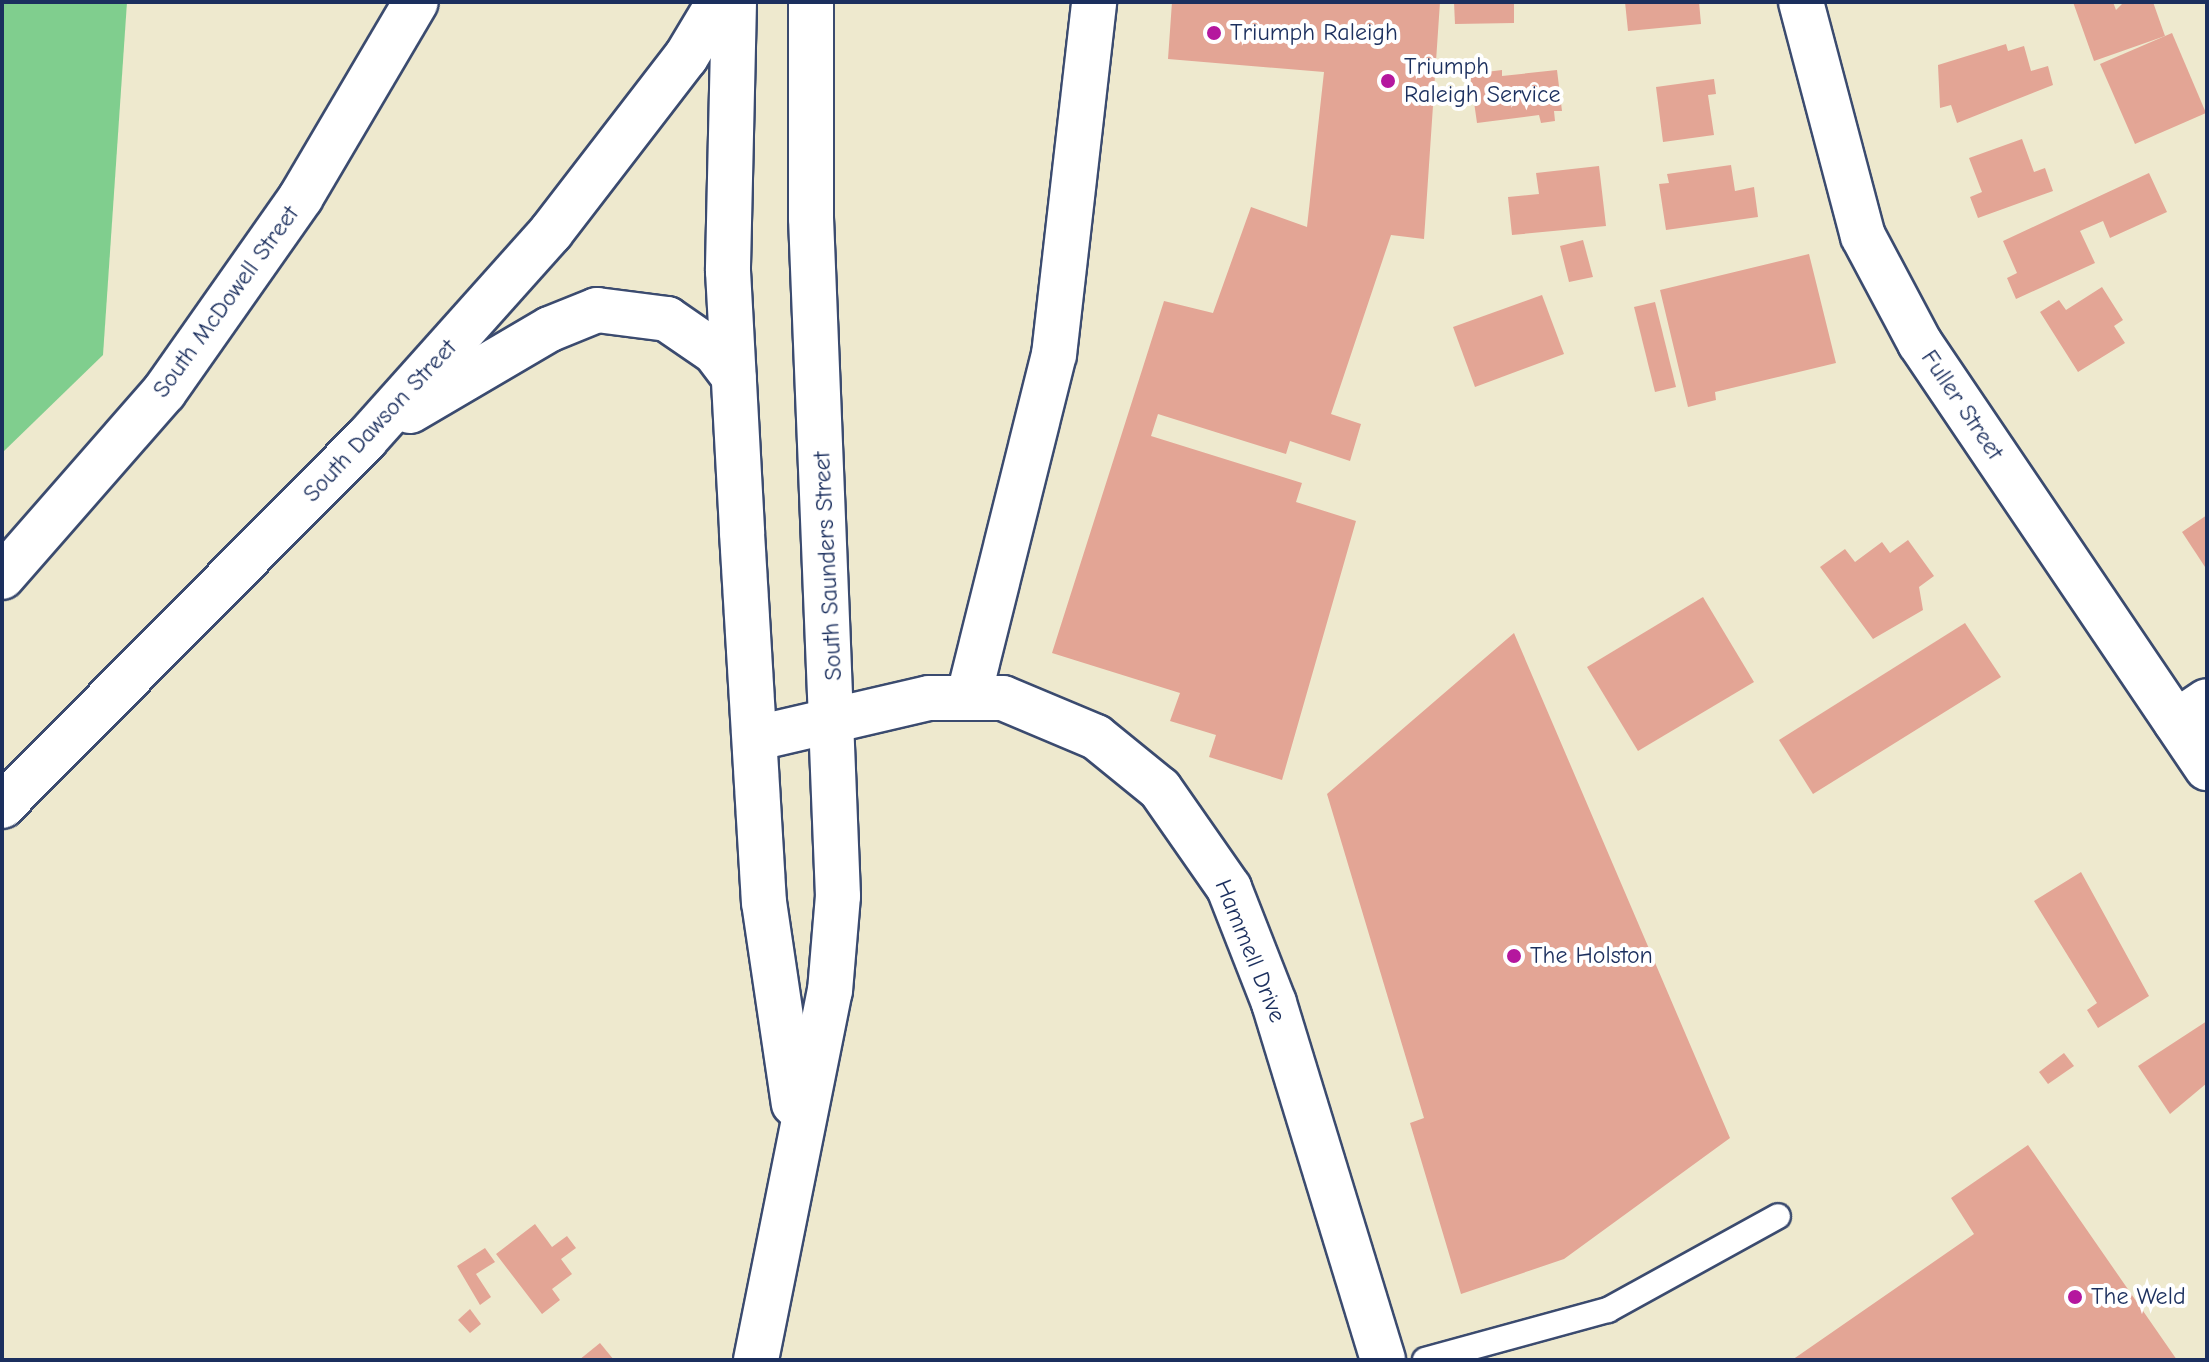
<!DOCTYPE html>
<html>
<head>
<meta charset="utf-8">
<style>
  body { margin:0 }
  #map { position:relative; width:2209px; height:1362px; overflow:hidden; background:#eee9ce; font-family:"Comic Neue",sans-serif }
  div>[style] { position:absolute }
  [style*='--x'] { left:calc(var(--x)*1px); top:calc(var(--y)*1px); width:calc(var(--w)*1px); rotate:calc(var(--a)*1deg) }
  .green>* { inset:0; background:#80ce8e }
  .building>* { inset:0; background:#e3a595 }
  .roads { filter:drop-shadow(2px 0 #3b4b6f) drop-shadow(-2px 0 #3b4b6f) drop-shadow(0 2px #3b4b6f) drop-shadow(0 -2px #3b4b6f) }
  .service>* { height:24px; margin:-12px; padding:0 12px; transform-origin:12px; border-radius:12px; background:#fff }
  .minor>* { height:44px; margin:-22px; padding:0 22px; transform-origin:22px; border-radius:22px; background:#fff }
  .secondary>* { height:44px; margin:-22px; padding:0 22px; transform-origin:22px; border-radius:22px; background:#fff }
  .primary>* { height:44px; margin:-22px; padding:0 22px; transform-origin:22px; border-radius:22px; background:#fff }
  .dots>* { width:22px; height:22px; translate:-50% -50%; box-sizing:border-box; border:4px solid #fff; border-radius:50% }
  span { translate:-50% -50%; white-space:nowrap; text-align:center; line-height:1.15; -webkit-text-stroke:8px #fff; paint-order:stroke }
  .poi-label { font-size:24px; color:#1b2f5e }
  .left { translate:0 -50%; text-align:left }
  .street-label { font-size:24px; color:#1b2f5e }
  .frame { position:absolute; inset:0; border:4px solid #1b2f5e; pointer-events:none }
</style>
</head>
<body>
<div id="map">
  <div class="green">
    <i style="clip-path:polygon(2px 2px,127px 2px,103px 355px,2px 453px)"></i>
  </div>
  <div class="building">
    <i style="clip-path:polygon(1172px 2px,1440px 2px,1424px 239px,1391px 235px,1331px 414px,1361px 424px,1350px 461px,1290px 441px,1286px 454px,1158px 414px,1151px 436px,1302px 483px,1296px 502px,1356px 521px,1282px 780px,1209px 757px,1216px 735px,1170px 721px,1180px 693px,1052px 653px,1164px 301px,1213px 313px,1251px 207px,1307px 227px,1324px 72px,1168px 59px)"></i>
    <i style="clip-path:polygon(1454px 2px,1514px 2px,1514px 23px,1455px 24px)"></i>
    <i style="clip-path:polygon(1625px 2px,1699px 2px,1701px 24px,1628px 31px)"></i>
    <i style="clip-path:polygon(2073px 2px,2113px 2px,2116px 10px,2124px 2px,2153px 2px,2165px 36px,2094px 61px)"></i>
    <i style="clip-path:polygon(2172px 33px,2206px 113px,2135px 144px,2100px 64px)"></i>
    <i style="clip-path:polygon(2006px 44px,2008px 51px,2024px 46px,2031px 71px,2048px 66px,2053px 85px,1957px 123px,1951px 105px,1940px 108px,1938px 65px)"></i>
    <i style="clip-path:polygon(1502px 70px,1502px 76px,1557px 70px,1562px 111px,1554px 111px,1555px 121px,1541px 123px,1539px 115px,1477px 123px,1470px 74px)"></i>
    <i style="clip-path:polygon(1714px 79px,1716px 94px,1708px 95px,1714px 135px,1663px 142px,1656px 87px)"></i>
    <i style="clip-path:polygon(2022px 139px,2034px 172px,2045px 168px,2053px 191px,1978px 218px,1970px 197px,1982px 192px,1969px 158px)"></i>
    <i style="clip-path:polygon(1731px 165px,1735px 191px,1754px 187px,1758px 217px,1666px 230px,1659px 184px,1669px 183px,1667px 174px)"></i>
    <i style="clip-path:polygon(1599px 166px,1606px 226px,1512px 235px,1508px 197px,1539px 194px,1536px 173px)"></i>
    <i style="clip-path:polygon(2149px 173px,2167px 212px,2110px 238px,2103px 221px,2080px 231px,2095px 263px,2016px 299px,2007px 278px,2017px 273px,2003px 241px)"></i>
    <i style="clip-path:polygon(1583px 240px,1593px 277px,1569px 282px,1560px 246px)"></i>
    <i style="clip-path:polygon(1809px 254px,1836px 363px,1715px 392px,1716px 400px,1688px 407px,1660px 290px)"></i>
    <i style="clip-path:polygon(2102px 287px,2123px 320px,2114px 326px,2125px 343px,2078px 372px,2040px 312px,2059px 300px,2066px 310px)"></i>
    <i style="clip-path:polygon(1542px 295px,1564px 354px,1475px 387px,1453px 327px)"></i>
    <i style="clip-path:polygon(1655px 302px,1676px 387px,1655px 392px,1634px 307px)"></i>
    <i style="clip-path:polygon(2207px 515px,2207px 570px,2182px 532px)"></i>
    <i style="clip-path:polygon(1908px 540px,1934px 576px,1919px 587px,1923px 610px,1873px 639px,1820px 567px,1845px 549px,1855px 562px,1882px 542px,1890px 553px)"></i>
    <i style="clip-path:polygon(1703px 597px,1754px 682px,1638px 751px,1587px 667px)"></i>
    <i style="clip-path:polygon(1965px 623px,2001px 677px,1813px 794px,1779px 740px)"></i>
    <i style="clip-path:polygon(1514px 633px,1730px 1138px,1564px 1259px,1461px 1294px,1410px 1123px,1424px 1118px,1327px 794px)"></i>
    <i style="clip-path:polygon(2081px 872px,2149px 996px,2098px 1028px,2087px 1010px,2097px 1003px,2034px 901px)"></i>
    <i style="clip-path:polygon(2207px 1021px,2207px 1083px,2170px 1114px,2138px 1066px)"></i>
    <i style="clip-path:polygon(2064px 1053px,2074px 1066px,2048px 1084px,2039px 1072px)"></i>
    <i style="clip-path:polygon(2028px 1145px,2177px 1360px,1792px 1360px,1974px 1234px,1951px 1198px)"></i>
    <i style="clip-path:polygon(535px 1224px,552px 1247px,567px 1236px,576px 1248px,561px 1259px,572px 1274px,552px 1289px,560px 1300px,542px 1314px,496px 1254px)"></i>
    <i style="clip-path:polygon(485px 1248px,495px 1262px,476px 1274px,491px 1297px,480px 1305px,457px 1266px)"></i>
    <i style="clip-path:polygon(470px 1309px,481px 1324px,470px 1333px,458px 1320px)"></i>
    <i style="clip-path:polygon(600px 1343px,614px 1360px,579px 1360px)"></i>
  </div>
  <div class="roads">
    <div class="service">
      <i style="--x:1425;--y:1360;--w:190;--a:-15.3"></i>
      <i style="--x:1608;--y:1310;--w:194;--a:-28.9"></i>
    </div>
    <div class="minor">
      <i style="--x:1801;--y:2;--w:242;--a:75.2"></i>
      <i style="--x:1863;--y:236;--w:121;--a:62"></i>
      <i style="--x:1920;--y:343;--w:513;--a:55.97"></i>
      <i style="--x:969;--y:695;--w:350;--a:-76"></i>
      <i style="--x:1054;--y:355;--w:355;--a:-83.5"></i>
      <i style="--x:2176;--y:722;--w:37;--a:-34"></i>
      <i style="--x:757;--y:738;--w:177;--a:-13.1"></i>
      <i style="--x:929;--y:698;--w:74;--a:0"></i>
      <i style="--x:1003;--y:698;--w:101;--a:22.8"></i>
      <i style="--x:1096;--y:737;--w:82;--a:39.1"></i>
      <i style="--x:1160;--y:789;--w:121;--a:55.1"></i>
      <i style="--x:1229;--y:888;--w:123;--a:68.6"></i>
      <i style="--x:1274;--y:1003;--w:373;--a:73"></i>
    </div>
    <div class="secondary">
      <i style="--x:734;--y:2;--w:269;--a:91.3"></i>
      <i style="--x:728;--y:271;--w:262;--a:86.9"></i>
      <i style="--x:742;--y:533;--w:370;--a:86.6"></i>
      <i style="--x:764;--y:902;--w:204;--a:81.6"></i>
      <i style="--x:756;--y:1360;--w:376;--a:-78.7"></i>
      <i style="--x:830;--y:991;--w:95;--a:-85.2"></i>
      <i style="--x:838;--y:896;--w:679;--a:-92.28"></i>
      <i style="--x:811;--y:218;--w:216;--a:-90"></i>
    </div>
    <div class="primary">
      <i style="--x:410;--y:411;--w:162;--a:-30.4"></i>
      <i style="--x:550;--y:329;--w:51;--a:-22"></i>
      <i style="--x:597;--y:310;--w:71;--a:7.3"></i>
      <i style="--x:667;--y:319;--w:58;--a:34.5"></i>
      <i style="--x:715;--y:352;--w:31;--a:53"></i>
      <i style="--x:2;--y:577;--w:246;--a:-48.8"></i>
      <i style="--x:164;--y:392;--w:238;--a:-54.9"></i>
      <i style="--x:301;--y:197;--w:226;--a:-59.5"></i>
      <i style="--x:2;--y:806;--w:517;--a:-45.24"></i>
      <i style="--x:366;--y:439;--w:278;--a:-48.2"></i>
      <i style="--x:551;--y:232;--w:221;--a:-52.4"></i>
      <i style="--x:686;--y:57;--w:64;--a:-59"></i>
    </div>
  </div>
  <div class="dots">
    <i style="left:1214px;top:33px;background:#b5179e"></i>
    <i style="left:1388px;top:81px;background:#b5179e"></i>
    <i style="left:1514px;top:956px;background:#b5179e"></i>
    <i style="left:2075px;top:1297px;background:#b5179e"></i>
  </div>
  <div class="poi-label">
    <span class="left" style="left:1230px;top:33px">Triumph Raleigh</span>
    <span class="left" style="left:1404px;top:81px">Triumph<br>Raleigh Service</span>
    <span class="left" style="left:1530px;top:956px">The Holston</span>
    <span class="left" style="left:2091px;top:1297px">The Weld</span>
  </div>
  <div class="street-label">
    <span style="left:226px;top:302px;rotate:-54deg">South McDowell Street</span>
    <span style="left:1962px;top:405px;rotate:56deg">Fuller Street</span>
    <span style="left:380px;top:421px;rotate:-47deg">South Dawson Street</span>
    <span style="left:828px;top:566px;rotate:-93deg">South Saunders Street</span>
    <span style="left:1250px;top:951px;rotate:68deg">Hammell Drive</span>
  </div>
  <div class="frame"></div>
</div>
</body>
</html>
